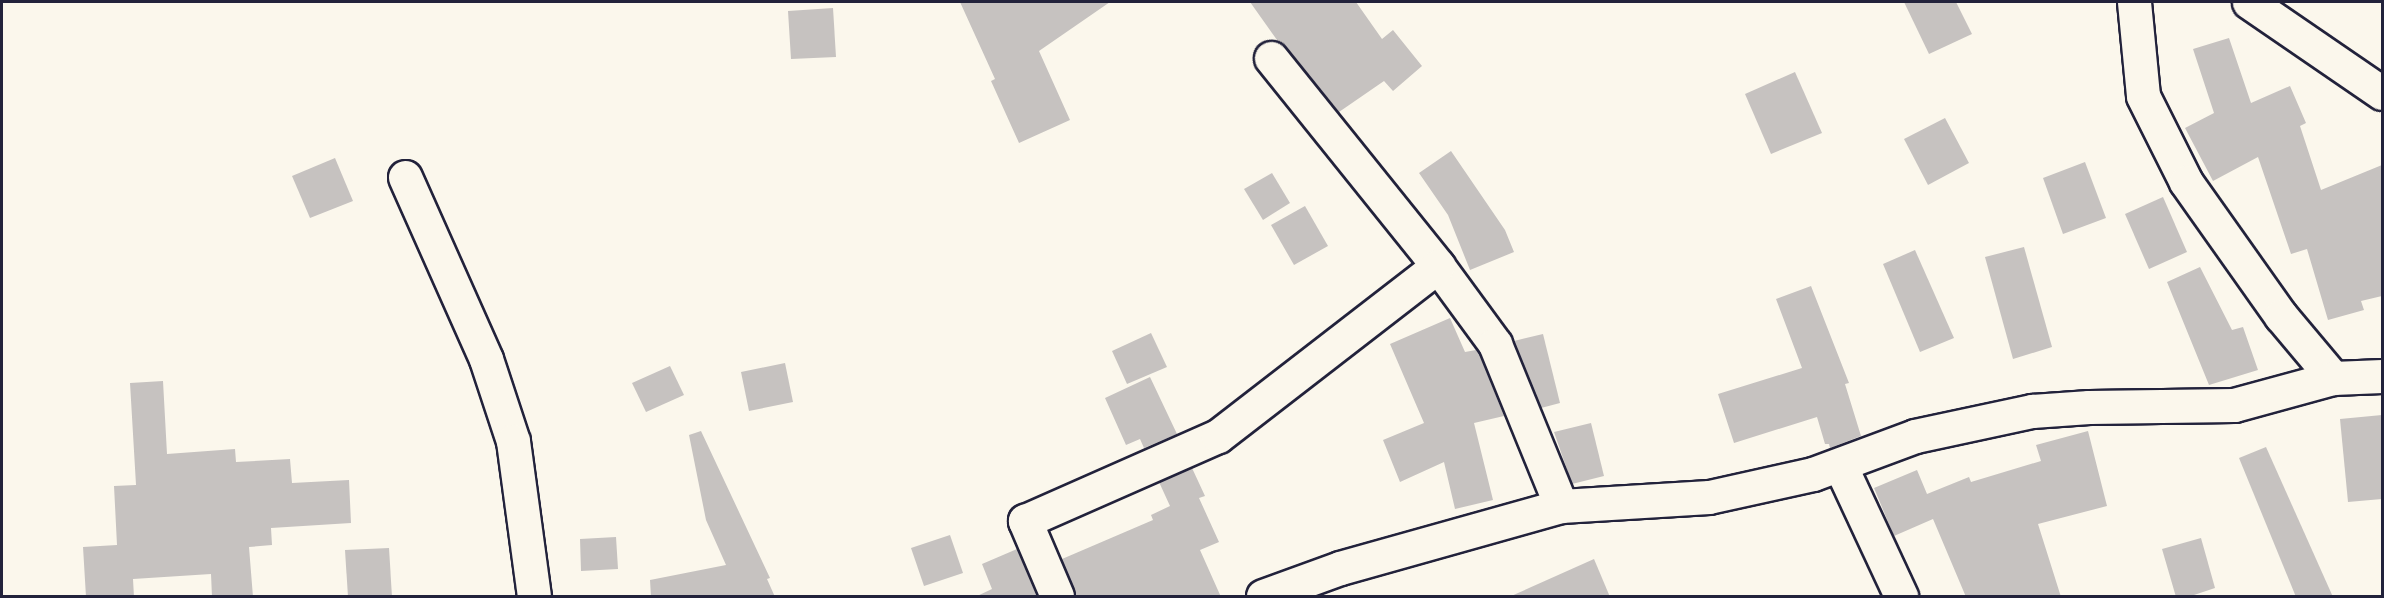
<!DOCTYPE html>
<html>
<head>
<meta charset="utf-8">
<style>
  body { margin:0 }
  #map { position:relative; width:2384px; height:598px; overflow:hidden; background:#fbf7ec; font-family:"Gochi Hand",sans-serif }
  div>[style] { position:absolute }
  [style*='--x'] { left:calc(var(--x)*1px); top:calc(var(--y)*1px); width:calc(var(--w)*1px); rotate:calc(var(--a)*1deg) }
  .building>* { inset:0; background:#c6c2c0 }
  .roads { filter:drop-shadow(2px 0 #22223b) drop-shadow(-2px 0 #22223b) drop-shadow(0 2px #22223b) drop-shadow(0 -2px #22223b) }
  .street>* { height:33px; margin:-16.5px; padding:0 16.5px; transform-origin:16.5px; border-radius:16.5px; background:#fbf7ec }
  span { translate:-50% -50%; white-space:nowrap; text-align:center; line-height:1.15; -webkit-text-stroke:4.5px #fbf7ec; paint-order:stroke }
  .frame { position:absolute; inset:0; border:3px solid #22223b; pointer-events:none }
</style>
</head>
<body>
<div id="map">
  <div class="building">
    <i style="clip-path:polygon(960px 2px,1110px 2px,1039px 51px,1070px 120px,1019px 143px,991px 81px,995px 79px)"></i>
    <i style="clip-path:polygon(1250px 2px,1356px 2px,1382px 39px,1393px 30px,1422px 66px,1393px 91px,1384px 81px,1339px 112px,1284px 44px,1277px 40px)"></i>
    <i style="clip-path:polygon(1904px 2px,1956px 2px,1972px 34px,1929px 54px)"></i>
    <i style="clip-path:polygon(833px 8px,836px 57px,791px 59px,788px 11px)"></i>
    <i style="clip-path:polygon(2229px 38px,2251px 103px,2290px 86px,2306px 123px,2300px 126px,2321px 190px,2382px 165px,2382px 296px,2361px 301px,2364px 310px,2328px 320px,2307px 249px,2291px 254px,2258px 157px,2213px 181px,2185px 128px,2214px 113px,2193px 49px)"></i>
    <i style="clip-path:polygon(1795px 72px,1822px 133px,1771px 154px,1745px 94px)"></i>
    <i style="clip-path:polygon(1945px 118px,1969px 163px,1928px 185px,1904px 139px)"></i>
    <i style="clip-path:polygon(1451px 151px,1505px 230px,1514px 252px,1470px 270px,1448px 215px,1419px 173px)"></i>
    <i style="clip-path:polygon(335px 158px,353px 201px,310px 218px,292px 176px)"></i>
    <i style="clip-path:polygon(2085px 162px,2106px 218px,2063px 234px,2043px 178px)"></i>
    <i style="clip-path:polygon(1272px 173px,1290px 203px,1263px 220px,1244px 189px)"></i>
    <i style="clip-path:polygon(2163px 197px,2187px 252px,2149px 269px,2125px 214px)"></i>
    <i style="clip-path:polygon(1305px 206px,1328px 246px,1294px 265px,1271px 225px)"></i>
    <i style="clip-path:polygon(2024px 247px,2052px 347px,2013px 359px,1985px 257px)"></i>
    <i style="clip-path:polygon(1915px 250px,1954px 338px,1920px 352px,1883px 264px)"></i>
    <i style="clip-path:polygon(2200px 267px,2232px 330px,2243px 327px,2258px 370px,2209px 385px,2167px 282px)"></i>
    <i style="clip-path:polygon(1811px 286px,1849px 383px,1845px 384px,1861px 436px,1830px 448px,1829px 444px,1825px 444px,1817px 417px,1734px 443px,1718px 394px,1802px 368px,1776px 299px)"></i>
    <i style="clip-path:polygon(1450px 318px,1465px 352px,1476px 350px,1479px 353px,1504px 416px,1474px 423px,1493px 500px,1455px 509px,1444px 462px,1400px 482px,1383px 440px,1424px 423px,1390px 344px)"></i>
    <i style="clip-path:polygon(1151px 333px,1167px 367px,1127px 384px,1112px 351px)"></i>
    <i style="clip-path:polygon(1543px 334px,1560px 403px,1541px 408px,1514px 341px)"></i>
    <i style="clip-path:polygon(785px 363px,793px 402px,749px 411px,741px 372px)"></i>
    <i style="clip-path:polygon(670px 366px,684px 395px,646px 412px,632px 383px)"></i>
    <i style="clip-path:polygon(1150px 377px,1177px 434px,1144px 448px,1140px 439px,1126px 445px,1105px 398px)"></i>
    <i style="clip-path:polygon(163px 381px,167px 454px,235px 449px,236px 462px,290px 459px,292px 483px,349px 480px,351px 523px,271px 528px,272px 545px,249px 547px,253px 597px,212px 597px,211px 574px,133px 579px,134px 597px,86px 597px,83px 547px,117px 545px,114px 486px,136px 485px,130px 383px)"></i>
    <i style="clip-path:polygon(2382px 415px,2382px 499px,2348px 502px,2340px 419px)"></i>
    <i style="clip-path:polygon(1591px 423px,1604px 476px,1572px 484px,1554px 432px)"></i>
    <i style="clip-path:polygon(701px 431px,770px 578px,767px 579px,775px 597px,651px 597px,650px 580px,726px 565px,706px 520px,689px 435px)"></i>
    <i style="clip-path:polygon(2088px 431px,2107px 506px,2038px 524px,2061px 597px,1966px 597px,1933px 519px,1894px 536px,1874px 488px,1917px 470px,1927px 494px,1969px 477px,1971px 482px,2041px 461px,2036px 445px)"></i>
    <i style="clip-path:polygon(2266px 447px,2333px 597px,2296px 597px,2239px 458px)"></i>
    <i style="clip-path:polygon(1192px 468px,1205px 496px,1199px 498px,1219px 542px,1200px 550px,1221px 597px,1075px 597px,1062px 559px,1153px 520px,1151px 515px,1170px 506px,1159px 482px)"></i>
    <i style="clip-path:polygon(950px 535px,963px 573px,924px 586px,911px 548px)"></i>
    <i style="clip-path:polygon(616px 537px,618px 569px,581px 571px,580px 539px)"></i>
    <i style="clip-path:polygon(2201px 538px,2215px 588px,2188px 597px,2176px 597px,2162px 549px)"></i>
    <i style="clip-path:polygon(389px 548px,392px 597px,348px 597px,345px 550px)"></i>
    <i style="clip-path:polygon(1017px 549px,1037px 597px,975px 597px,992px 589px,982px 564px)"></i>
    <i style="clip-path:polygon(1594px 559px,1610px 597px,1509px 597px)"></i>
  </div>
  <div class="roads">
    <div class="street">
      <i style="--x:2134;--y:2;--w:94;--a:84.5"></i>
      <i style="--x:2143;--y:96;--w:96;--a:63.4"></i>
      <i style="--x:2186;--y:182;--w:164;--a:54.7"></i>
      <i style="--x:2281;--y:316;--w:81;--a:50"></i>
      <i style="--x:2249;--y:2;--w:161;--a:34.4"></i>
      <i style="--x:1271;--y:58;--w:267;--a:51.2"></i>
      <i style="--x:1438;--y:266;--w:97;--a:53.8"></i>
      <i style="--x:1495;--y:344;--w:175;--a:67.8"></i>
      <i style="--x:405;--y:177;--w:199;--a:66"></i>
      <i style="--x:486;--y:359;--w:86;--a:71.8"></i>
      <i style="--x:513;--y:441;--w:156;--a:82.3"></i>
      <i style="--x:1840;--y:465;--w:145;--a:65"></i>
      <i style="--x:1057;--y:596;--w:82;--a:-113.1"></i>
      <i style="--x:1025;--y:521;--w:211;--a:-23.8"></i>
      <i style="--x:1218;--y:436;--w:278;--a:-37.7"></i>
      <i style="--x:1263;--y:596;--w:82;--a:-20"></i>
      <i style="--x:1340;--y:568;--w:230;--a:-15.7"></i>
      <i style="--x:1561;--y:506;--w:148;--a:-3.5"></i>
      <i style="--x:1709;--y:497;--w:107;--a:-12.5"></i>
      <i style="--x:1813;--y:474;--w:109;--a:-20.4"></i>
      <i style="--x:1915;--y:436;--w:120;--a:-12.1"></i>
      <i style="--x:2032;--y:411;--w:57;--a:-4"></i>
      <i style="--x:2089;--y:407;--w:145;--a:-0.8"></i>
      <i style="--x:2234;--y:405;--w:103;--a:-15.3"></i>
      <i style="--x:2333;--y:378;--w:49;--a:-2.3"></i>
    </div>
  </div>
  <div class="frame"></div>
</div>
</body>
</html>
